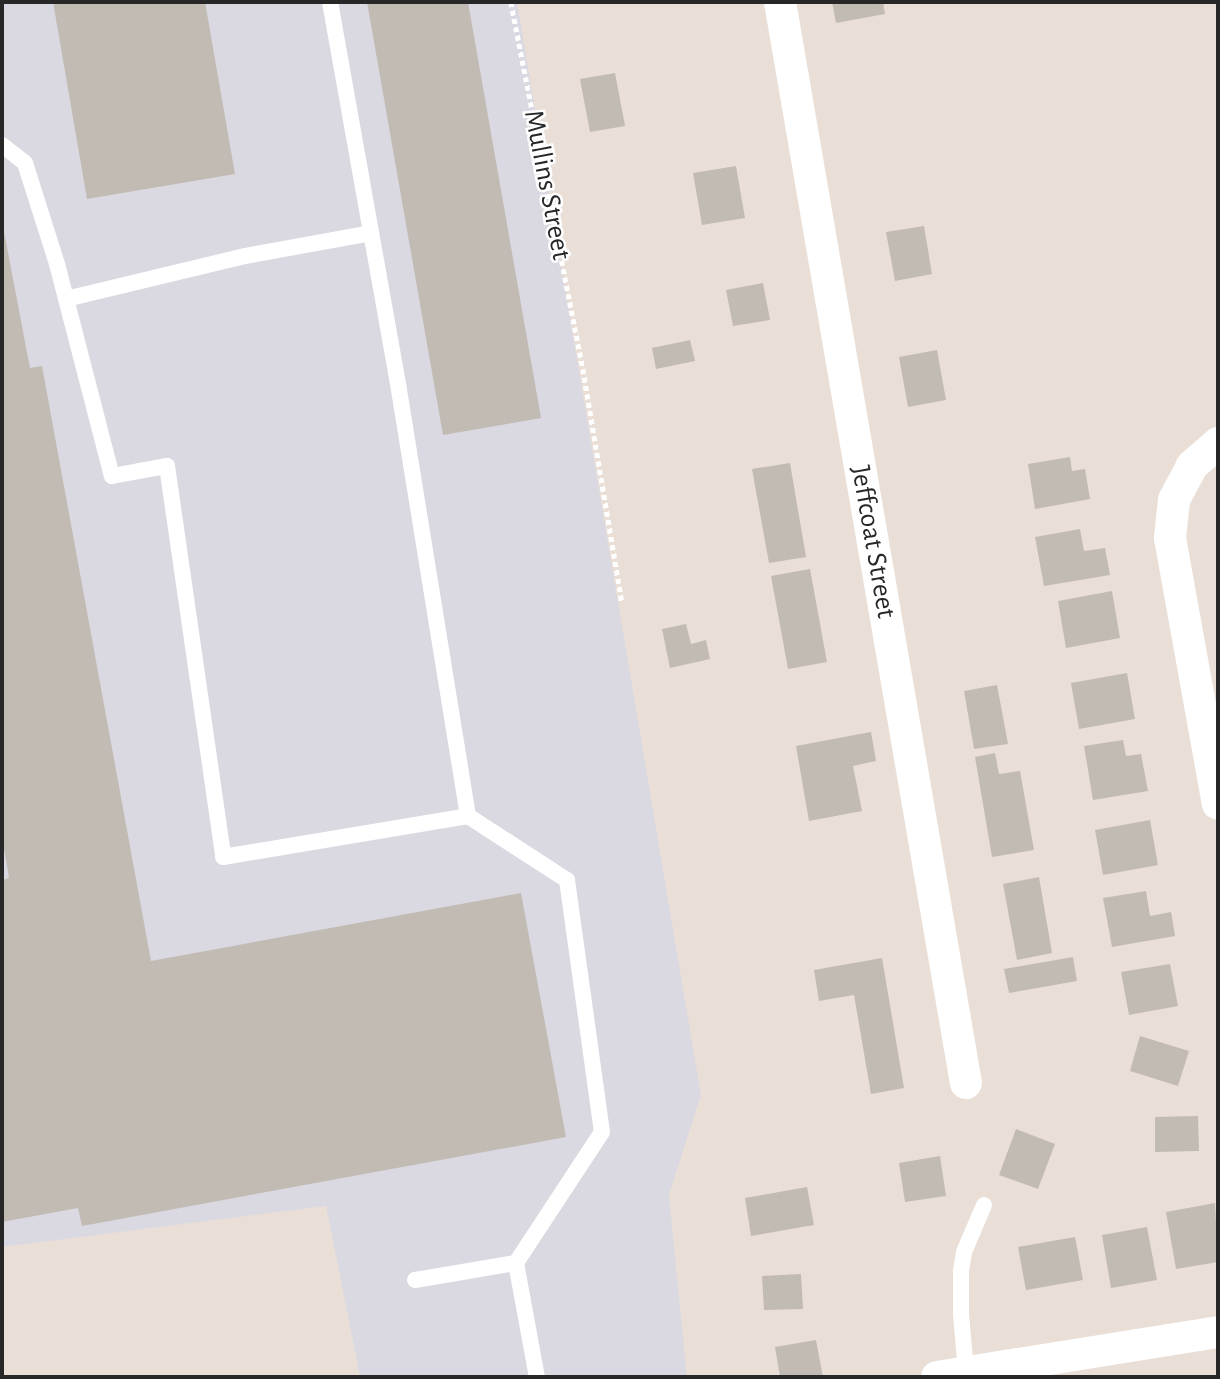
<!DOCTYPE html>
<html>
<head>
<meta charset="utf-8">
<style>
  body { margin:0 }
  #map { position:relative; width:1220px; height:1379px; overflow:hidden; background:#eadfd7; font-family:"Alegreya Sans",sans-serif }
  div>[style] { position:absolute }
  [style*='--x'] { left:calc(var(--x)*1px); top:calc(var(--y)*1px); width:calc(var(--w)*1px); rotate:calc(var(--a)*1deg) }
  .industrial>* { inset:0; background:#dad9e2 }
  .building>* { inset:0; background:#c2bbb3 }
  .path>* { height:4.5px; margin-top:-2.25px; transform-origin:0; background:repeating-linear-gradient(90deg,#fff 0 5px,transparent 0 8.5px) }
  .lane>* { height:16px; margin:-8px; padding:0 8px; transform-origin:8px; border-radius:8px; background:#fff }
  .street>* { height:32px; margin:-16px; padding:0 16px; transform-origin:16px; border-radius:16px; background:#fff }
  span { translate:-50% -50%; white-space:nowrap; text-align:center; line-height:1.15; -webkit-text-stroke:5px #fff; paint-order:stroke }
  .street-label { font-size:28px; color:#272727 }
  .frame { position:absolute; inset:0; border:4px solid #272727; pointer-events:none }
</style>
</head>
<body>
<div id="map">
  <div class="industrial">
    <i style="clip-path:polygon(2px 2px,517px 2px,701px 1095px,669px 1195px,687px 1377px,360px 1377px,326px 1206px,2px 1247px)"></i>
  </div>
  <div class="building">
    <i style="clip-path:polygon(53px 2px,205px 2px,235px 174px,87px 199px)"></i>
    <i style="clip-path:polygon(367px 2px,468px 2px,541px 418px,443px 435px)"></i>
    <i style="clip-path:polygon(832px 2px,883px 2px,885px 14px,836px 23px)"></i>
    <i style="clip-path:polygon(615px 73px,625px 126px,590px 132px,580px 79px)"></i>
    <i style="clip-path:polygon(736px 166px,745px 218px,702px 225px,693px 173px)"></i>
    <i style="clip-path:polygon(2px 221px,30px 368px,42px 366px,151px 961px,521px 893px,566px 1137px,82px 1226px,78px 1208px,2px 1222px,2px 880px,9px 878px,2px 837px)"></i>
    <i style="clip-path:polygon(924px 226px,932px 274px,895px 281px,886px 232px)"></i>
    <i style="clip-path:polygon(763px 283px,770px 320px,733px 326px,726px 290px)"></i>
    <i style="clip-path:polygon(690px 340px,695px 361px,656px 369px,652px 348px)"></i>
    <i style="clip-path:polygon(937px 350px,946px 400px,908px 407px,899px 357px)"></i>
    <i style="clip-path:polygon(1070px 457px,1072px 471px,1085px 469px,1090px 499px,1035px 509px,1028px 464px)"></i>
    <i style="clip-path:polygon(790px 463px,806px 557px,769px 563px,752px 469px)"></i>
    <i style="clip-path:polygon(1080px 529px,1084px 551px,1105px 548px,1110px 575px,1044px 586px,1035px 537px)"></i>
    <i style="clip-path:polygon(810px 569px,827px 662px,788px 669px,771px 576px)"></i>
    <i style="clip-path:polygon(1112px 591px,1120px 638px,1066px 648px,1058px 601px)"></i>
    <i style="clip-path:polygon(686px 624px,691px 644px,706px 640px,710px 659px,670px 668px,662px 629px)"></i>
    <i style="clip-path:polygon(1127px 673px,1135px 719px,1079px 729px,1071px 683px)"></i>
    <i style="clip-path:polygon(997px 685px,1008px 744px,974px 749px,964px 691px)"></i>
    <i style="clip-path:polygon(871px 732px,876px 761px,853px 766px,862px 811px,809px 821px,796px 746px)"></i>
    <i style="clip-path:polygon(1123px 740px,1126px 756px,1141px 754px,1148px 791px,1093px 800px,1084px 746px)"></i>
    <i style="clip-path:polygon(995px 753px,999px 774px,1020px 771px,1034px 850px,992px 857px,975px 757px)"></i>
    <i style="clip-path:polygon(1150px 820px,1158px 865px,1103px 875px,1095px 830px)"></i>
    <i style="clip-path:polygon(1039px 877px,1052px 953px,1017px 960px,1003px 884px)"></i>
    <i style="clip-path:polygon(1146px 891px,1150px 916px,1171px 912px,1175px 936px,1112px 947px,1103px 898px)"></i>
    <i style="clip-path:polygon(1073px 957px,1077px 981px,1009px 993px,1004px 969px)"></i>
    <i style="clip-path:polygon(882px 958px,904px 1088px,871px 1094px,854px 995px,819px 1001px,814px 970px)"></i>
    <i style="clip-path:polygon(1170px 964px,1178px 1006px,1129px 1015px,1121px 972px)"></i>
    <i style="clip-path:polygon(1140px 1036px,1189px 1051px,1178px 1086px,1130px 1071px)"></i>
    <i style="clip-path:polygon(1198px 1116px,1199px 1151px,1155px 1152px,1155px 1117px)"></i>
    <i style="clip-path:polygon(1016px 1129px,1055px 1144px,1038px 1189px,999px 1175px)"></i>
    <i style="clip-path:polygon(940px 1156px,946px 1196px,905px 1202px,899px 1163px)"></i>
    <i style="clip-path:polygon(807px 1187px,814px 1225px,751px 1236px,745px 1198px)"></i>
    <i style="clip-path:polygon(1215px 1203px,1218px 1262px,1176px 1269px,1166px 1212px)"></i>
    <i style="clip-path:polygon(1147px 1227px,1157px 1280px,1111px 1288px,1102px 1235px)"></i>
    <i style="clip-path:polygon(1075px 1237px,1083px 1280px,1026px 1290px,1018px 1247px)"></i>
    <i style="clip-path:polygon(801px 1274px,803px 1309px,764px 1310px,762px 1276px)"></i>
    <i style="clip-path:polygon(816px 1340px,823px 1377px,780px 1377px,775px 1347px)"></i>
  </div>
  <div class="path">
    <i style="--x:511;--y:2;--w:374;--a:78.9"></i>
    <i style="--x:583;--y:369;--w:237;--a:80.5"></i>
  </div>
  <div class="lane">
    <i style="--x:330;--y:2;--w:394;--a:79.9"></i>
    <i style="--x:399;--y:390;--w:432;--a:80.8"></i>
    <i style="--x:468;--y:816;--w:118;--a:32.9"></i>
    <i style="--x:567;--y:880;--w:254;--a:82.1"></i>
    <i style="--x:602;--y:1132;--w:157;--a:123.3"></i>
    <i style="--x:516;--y:1263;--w:116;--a:79.6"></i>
    <i style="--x:2;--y:145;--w:29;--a:38"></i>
    <i style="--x:25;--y:163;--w:106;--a:72.4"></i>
    <i style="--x:57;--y:264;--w:219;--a:75.5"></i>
    <i style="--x:112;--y:476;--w:56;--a:-10.3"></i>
    <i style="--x:167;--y:466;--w:395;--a:81.8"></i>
    <i style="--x:223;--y:857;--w:248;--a:-9.5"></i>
    <i style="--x:66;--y:299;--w:184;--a:-13.5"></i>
    <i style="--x:245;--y:256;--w:128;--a:-10.3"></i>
    <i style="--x:415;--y:1280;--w:102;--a:-9.6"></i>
    <i style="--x:966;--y:1373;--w:59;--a:-94.8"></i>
    <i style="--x:961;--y:1314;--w:43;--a:-90"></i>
    <i style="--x:961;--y:1271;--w:19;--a:-81"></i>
    <i style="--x:964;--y:1252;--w:51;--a:-66.9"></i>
  </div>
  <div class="street">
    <i style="--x:780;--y:2;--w:1097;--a:80.24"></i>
    <i style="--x:1218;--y:443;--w:35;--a:139"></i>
    <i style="--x:1192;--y:466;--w:38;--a:118"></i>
    <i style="--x:1174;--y:500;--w:38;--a:96"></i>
    <i style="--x:1170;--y:538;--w:270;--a:79.8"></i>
    <i style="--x:937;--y:1377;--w:285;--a:-9.1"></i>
  </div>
  <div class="street-label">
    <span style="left:547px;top:185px;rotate:79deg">Mullins Street</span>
    <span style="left:873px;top:542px;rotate:80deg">Jeffcoat Street</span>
  </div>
  <div class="frame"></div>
</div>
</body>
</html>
